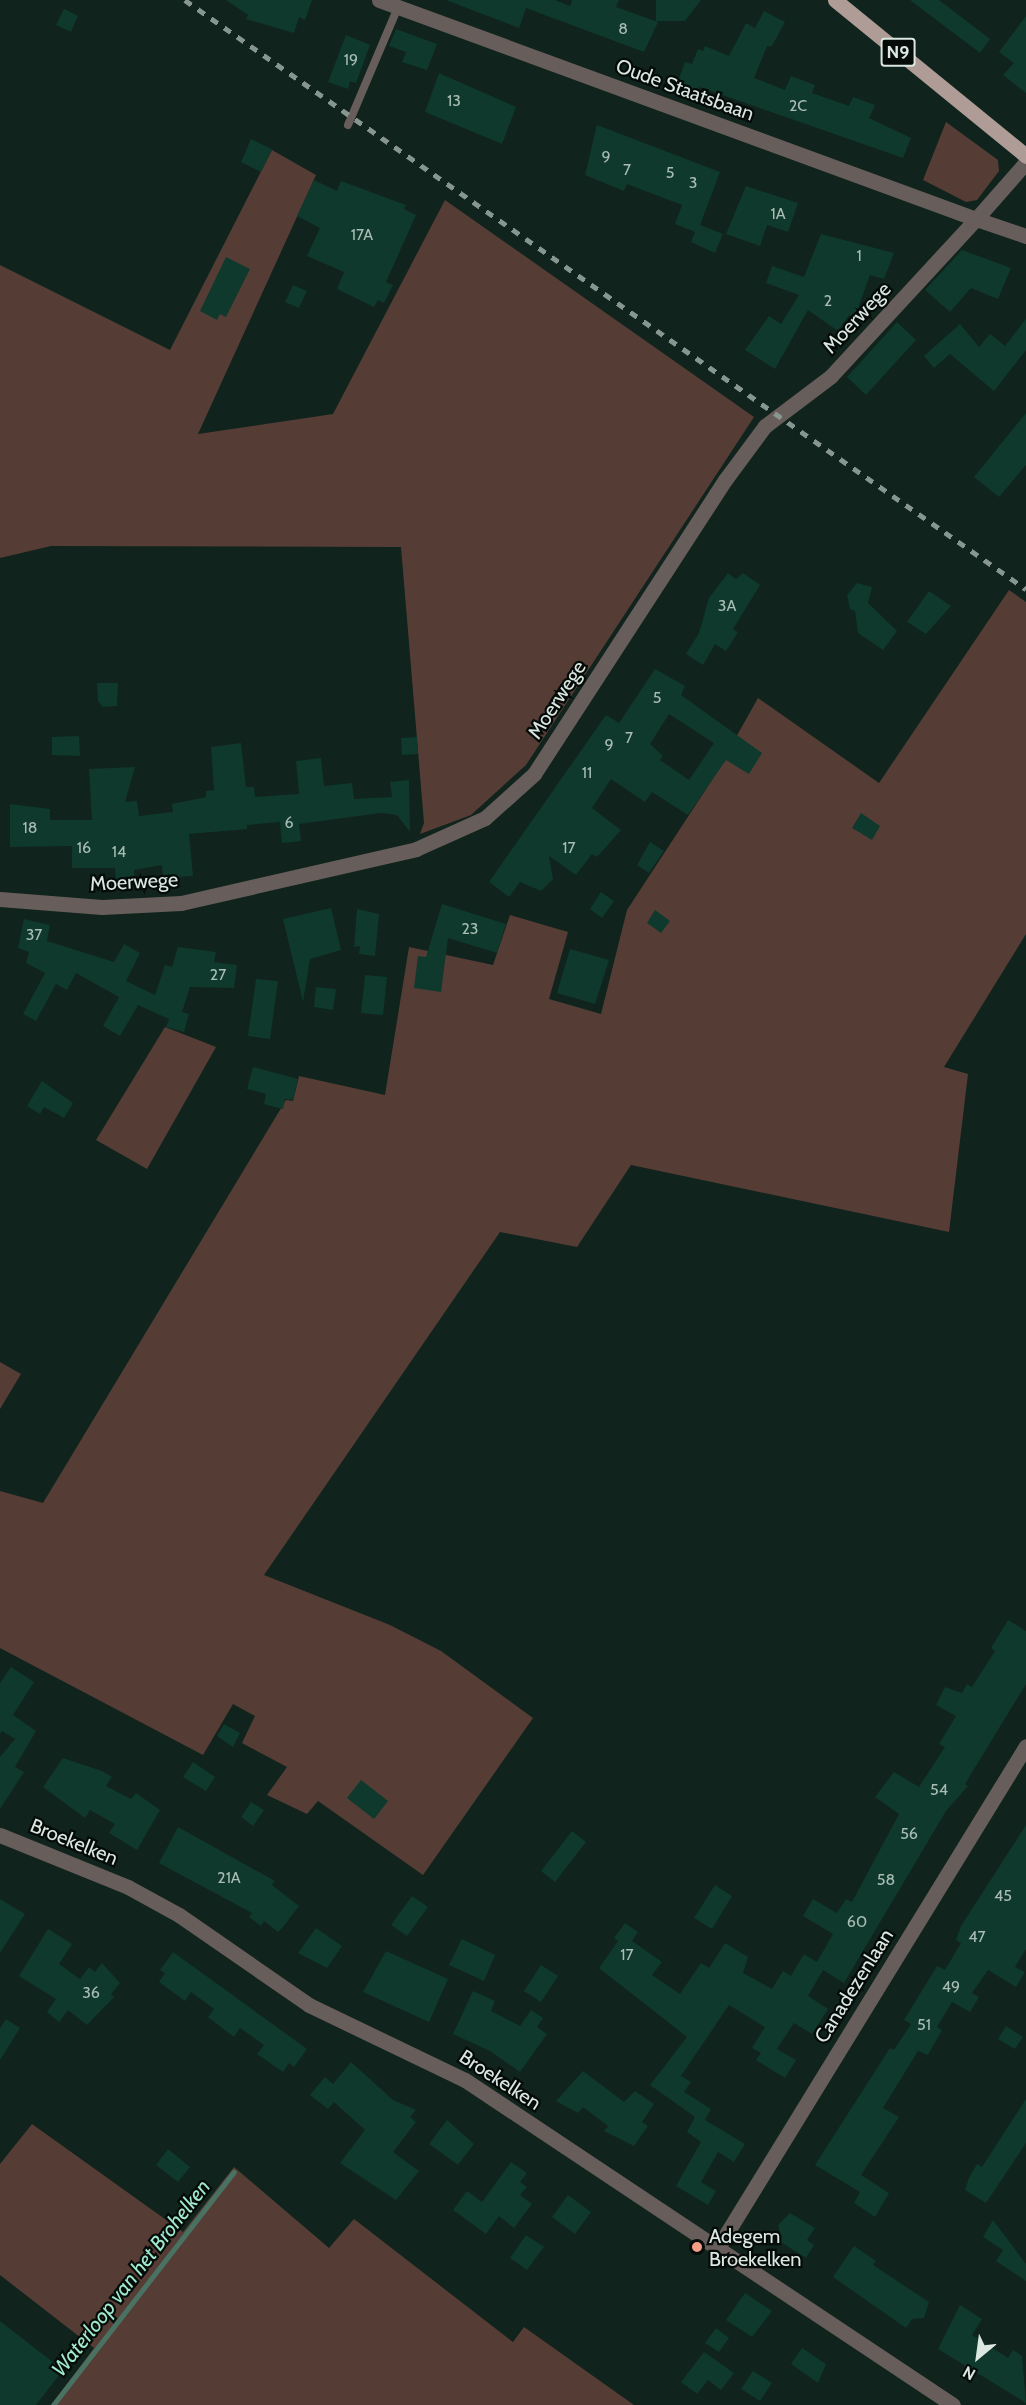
<!DOCTYPE html>
<html>
<head>
<meta charset="utf-8">
<style>
  body { margin:0 }
  #map { position:relative; width:1026px; height:2405px; overflow:hidden; background:#10231c; font-family:Cabin,sans-serif }
  div>[style] { position:absolute }
  [style*='--x'] { left:calc(var(--x)*1px); top:calc(var(--y)*1px); width:calc(var(--w)*1px); rotate:calc(var(--a)*1deg) }
  .green>* { inset:0; background:#553d36 }
  .stream>* { height:5px; margin:-2.5px; padding:0 2.5px; transform-origin:2.5px; border-radius:2.5px; background:#497262 }
  .building>* { inset:0; background:#0f392c }
  .service>* { height:8px; margin:-4px; padding:0 4px; transform-origin:4px; border-radius:4px; background:#675d5a }
  .minor>* { height:15px; margin:-7.5px; padding:0 7.5px; transform-origin:7.5px; border-radius:7.5px; background:#675d5a }
  .tertiary>* { height:15px; margin:-7.5px; padding:0 7.5px; transform-origin:7.5px; border-radius:7.5px; background:#675d5a }
  .primary>* { height:15px; margin:-7.5px; padding:0 7.5px; transform-origin:7.5px; border-radius:7.5px; background:#af9c97 }
  .rail>* { height:4.5px; margin-top:-2.25px; transform-origin:0; background:repeating-linear-gradient(90deg,#889691 0 8px,transparent 0 16px) }
  .dots>* { width:16px; height:16px; translate:-50% -50%; box-sizing:border-box; border:3px solid #040b08; border-radius:50% }
  span { translate:-50% -50%; white-space:nowrap; text-align:center; line-height:1.15; -webkit-text-stroke:4.5px #040b08; paint-order:stroke }
  .number-label { font-size:16px; color:#a9bcb4 }
  .number-label span { -webkit-text-stroke-width:0 }
  .shield-label span { padding:2px 4px; background:#040b08; border:2px solid; border-radius:4px; -webkit-text-stroke-width:0 }
  .shield-label { font-size:18px; color:#dce7e2; font-weight:700 }
  .street-label { font-size:20px; color:#dce7e2 }
  .poi-label { font-size:20px; color:#dce7e2 }
  .left { translate:0 -50%; text-align:left }
  .water-label { font-size:21px; color:#a1eace; font-style:italic }
  .north { position:absolute; left:948px; top:2327px; width:60px; height:60px; -webkit-text-stroke:4px #040b08; paint-order:stroke; rotate:209deg; font-size:16px; font-weight:700; line-height:24px; text-align:center; color:#dce7e2 }
  .north::after { content:''; display:block; margin:auto; width:21px; height:27px; background:#dce7e2; clip-path:polygon(50% 0,100% 100%,50% 72%,0 100%) }
</style>
</head>
<body>
<div id="map">
  <div class="green">
    <i style="clip-path:polygon(946px 122px,998px 160px,999px 171px,977px 200px,966px 202px,923px 180px)"></i>
    <i style="clip-path:polygon(272px 150px,316px 175px,198px 434px,333px 414px,445px 200px,754px 417px,526px 765px,471px 815px,420px 834px,424px 823px,401px 547px,51px 546px,0 558px,0 265px,170px 350px)"></i>
    <i style="clip-path:polygon(1009px 590px,1026px 602px,1026px 934px,944px 1067px,968px 1074px,949px 1232px,631px 1165px,577px 1247px,500px 1232px,264px 1575px,390px 1625px,441px 1651px,533px 1718px,423px 1875px,318px 1801px,307px 1814px,267px 1795px,287px 1767px,242px 1743px,255px 1716px,233px 1704px,203px 1755px,0 1648px,0 1491px,43px 1503px,286px 1100px,293px 1101px,299px 1076px,385px 1095px,409px 947px,493px 965px,510px 915px,568px 932px,549px 999px,601px 1014px,627px 910px,712px 780px,758px 698px,879px 783px)"></i>
    <i style="clip-path:polygon(165px 1027px,216px 1047px,147px 1169px,96px 1140px)"></i>
    <i style="clip-path:polygon(0 1362px,21px 1374px,0 1409px)"></i>
    <i style="clip-path:polygon(32px 2124px,183px 2232px,234px 2167px,329px 2248px,354px 2219px,513px 2342px,524px 2327px,634px 2405px,51px 2405px,94px 2348px,0 2275px,0 2164px)"></i>
  </div>
  <div class="stream">
    <i style="--x:53;--y:2405;--w:295;--a:-52.2"></i>
  </div>
  <div class="building">
    <i style="clip-path:polygon(226px 0,312px 0,305px 20px,299px 17px,294px 33px,246px 19px,248px 15px)"></i>
    <i style="clip-path:polygon(446px 0,555px 0,570px 6px,572px 0,619px 0,616px 7px,658px 22px,644px 52px,526px 8px,519px 28px)"></i>
    <i style="clip-path:polygon(656px 0,701px 0,685px 21px,656px 21px)"></i>
    <i style="clip-path:polygon(910px 0,939px 0,990px 39px,980px 53px)"></i>
    <i style="clip-path:polygon(64px 9px,78px 16px,71px 32px,56px 25px)"></i>
    <i style="clip-path:polygon(764px 11px,785px 22px,772px 46px,767px 46px,754px 78px,785px 90px,791px 76px,815px 85px,812px 93px,849px 106px,853px 97px,875px 105px,869px 118px,911px 138px,903px 158px,700px 87px,697px 95px,676px 87px,685px 62px,692px 64px,698px 49px,703px 51px,705px 46px,729px 56px,746px 23px,755px 28px)"></i>
    <i style="clip-path:polygon(1026px 16px,1026px 93px,1003px 75px,1014px 63px,999px 52px)"></i>
    <i style="clip-path:polygon(396px 29px,437px 44px,427px 70px,402px 62px,406px 52px,389px 46px)"></i>
    <i style="clip-path:polygon(346px 35px,370px 45px,356px 83px,350px 81px,348px 89px,328px 82px)"></i>
    <i style="clip-path:polygon(439px 73px,516px 107px,502px 144px,425px 112px)"></i>
    <i style="clip-path:polygon(597px 125px,720px 172px,700px 225px,723px 234px,715px 253px,691px 242px,695px 232px,675px 224px,682px 205px,627px 184px,624px 191px,585px 175px)"></i>
    <i style="clip-path:polygon(251px 139px,272px 149px,261px 172px,241px 162px)"></i>
    <i style="clip-path:polygon(314px 180px,337px 191px,341px 181px,406px 205px,404px 209px,416px 215px,386px 282px,393px 285px,384px 303px,378px 300px,374px 307px,337px 289px,344px 272px,307px 256px,320px 228px,297px 216px)"></i>
    <i style="clip-path:polygon(746px 186px,798px 203px,788px 232px,767px 225px,760px 246px,726px 234px)"></i>
    <i style="clip-path:polygon(821px 234px,894px 253px,884px 279px,870px 275px,855px 317px,849px 315px,838px 331px,808px 310px,775px 369px,745px 350px,769px 316px,781px 324px,799px 295px,766px 283px,772px 266px,804px 277px)"></i>
    <i style="clip-path:polygon(962px 250px,1011px 268px,998px 299px,971px 288px,950px 312px,925px 290px)"></i>
    <i style="clip-path:polygon(226px 257px,250px 269px,226px 317px,220px 314px,217px 320px,200px 311px)"></i>
    <i style="clip-path:polygon(293px 285px,307px 291px,299px 308px,285px 302px)"></i>
    <i style="clip-path:polygon(1026px 319px,1026px 350px,994px 391px,950px 354px,934px 368px,924px 356px,960px 324px,979px 347px,990px 334px,1005px 346px)"></i>
    <i style="clip-path:polygon(897px 322px,916px 340px,866px 395px,847px 377px)"></i>
    <i style="clip-path:polygon(1026px 413px,1026px 465px,999px 497px,974px 477px)"></i>
    <i style="clip-path:polygon(728px 573px,736px 579px,743px 573px,760px 585px,733px 629px,738px 632px,726px 651px,715px 644px,703px 665px,686px 654px,699px 633px,709px 598px)"></i>
    <i style="clip-path:polygon(857px 583px,872px 587px,868px 603px,897px 631px,883px 650px,858px 633px,855px 611px,850px 609px,847px 595px)"></i>
    <i style="clip-path:polygon(929px 591px,951px 606px,926px 634px,907px 622px)"></i>
    <i style="clip-path:polygon(evenodd,655px 669px,685px 686px,681px 695px,762px 753px,749px 774px,726px 760px,688px 815px,652px 792px,645px 802px,611px 779px,592px 808px,621px 830px,597px 857px,592px 854px,576px 875px,549px 856px,553px 879px,541px 891px,520px 882px,509px 897px,489px 882px,606px 715px,619px 723px,655px 669px,669px 714px,714px 743px,689px 780px,660px 760px,663px 756px,650px 744px,669px 714px)"></i>
    <i style="clip-path:polygon(97px 683px,118px 683px,117px 706px,103px 707px,98px 701px)"></i>
    <i style="clip-path:polygon(79px 736px,80px 756px,52px 755px,52px 737px)"></i>
    <i style="clip-path:polygon(417px 737px,418px 754px,402px 755px,401px 738px)"></i>
    <i style="clip-path:polygon(241px 743px,246px 787px,254px 787px,255px 797px,299px 794px,296px 761px,321px 758px,324px 786px,352px 783px,354px 799px,392px 797px,390px 782px,409px 780px,410px 832px,397px 815px,381px 813px,299px 824px,301px 841px,282px 843px,280px 822px,247px 825px,247px 829px,189px 834px,193px 876px,163px 878px,162px 865px,134px 870px,135px 880px,116px 881px,115px 868px,72px 868px,72px 846px,10px 847px,10px 804px,50px 809px,50px 820px,92px 820px,89px 769px,135px 767px,125px 802px,137px 801px,139px 816px,173px 812px,172px 804px,206px 797px,206px 791px,214px 790px,211px 747px)"></i>
    <i style="clip-path:polygon(861px 813px,880px 826px,872px 840px,852px 828px)"></i>
    <i style="clip-path:polygon(650px 842px,664px 851px,649px 873px,637px 865px)"></i>
    <i style="clip-path:polygon(601px 892px,614px 901px,602px 918px,590px 909px)"></i>
    <i style="clip-path:polygon(442px 904px,506px 924px,497px 953px,448px 938px,441px 992px,414px 988px,418px 956px,426px 957px)"></i>
    <i style="clip-path:polygon(331px 908px,341px 950px,310px 959px,303px 1002px,283px 919px)"></i>
    <i style="clip-path:polygon(357px 909px,379px 914px,375px 956px,359px 954px,360px 946px,354px 947px)"></i>
    <i style="clip-path:polygon(655px 910px,670px 921px,661px 933px,647px 923px)"></i>
    <i style="clip-path:polygon(24px 919px,50px 925px,47px 941px,114px 962px,124px 944px,140px 953px,126px 981px,155px 995px,165px 965px,172px 967px,178px 947px,216px 952px,214px 962px,237px 965px,234px 988px,190px 987px,182px 1012px,189px 1014px,184px 1032px,166px 1027px,169px 1019px,138px 1005px,120px 1036px,103px 1026px,119px 997px,76px 973px,67px 990px,56px 984px,36px 1021px,23px 1014px,45px 973px,26px 963px,29px 952px,18px 948px)"></i>
    <i style="clip-path:polygon(570px 949px,609px 960px,595px 1004px,557px 993px)"></i>
    <i style="clip-path:polygon(365px 975px,387px 977px,383px 1015px,361px 1013px)"></i>
    <i style="clip-path:polygon(256px 979px,278px 981px,270px 1039px,248px 1036px)"></i>
    <i style="clip-path:polygon(316px 987px,336px 989px,333px 1010px,314px 1007px)"></i>
    <i style="clip-path:polygon(253px 1067px,298px 1079px,293px 1100px,285px 1099px,283px 1109px,264px 1104px,266px 1094px,247px 1089px)"></i>
    <i style="clip-path:polygon(42px 1081px,73px 1103px,64px 1118px,44px 1107px,40px 1114px,27px 1106px)"></i>
    <i style="clip-path:polygon(1008px 1620px,1026px 1631px,1026px 1684px,965px 1784px,968px 1786px,946px 1811px,844px 1983px,823px 1970px,808px 1996px,828px 2009px,812px 2034px,794px 2023px,777px 2049px,796px 2060px,785px 2078px,756px 2060px,761px 2053px,752px 2048px,765px 2027px,729px 2005px,681px 2076px,691px 2082px,684px 2092px,711px 2109px,705px 2120px,745px 2144px,734px 2162px,718px 2152px,701px 2182px,716px 2191px,708px 2205px,676px 2186px,701px 2142px,687px 2132px,695px 2117px,650px 2085px,687px 2037px,599px 1968px,618px 1941px,614px 1938px,625px 1923px,638px 1932px,632px 1941px,662px 1962px,652px 1975px,680px 1994px,701px 1963px,709px 1968px,725px 1943px,748px 1957px,743px 1973px,772px 1989px,783px 1971px,791px 1976px,804px 1954px,817px 1962px,833px 1934px,803px 1916px,813px 1899px,837px 1913px,846px 1899px,852px 1902px,899px 1814px,875px 1797px,894px 1772px,919px 1787px,945px 1747px,939px 1744px,956px 1716px,936px 1705px,945px 1687px,962px 1693px,967px 1684px,972px 1687px,995px 1651px,991px 1648px)"></i>
    <i style="clip-path:polygon(11px 1667px,34px 1682px,13px 1715px,36px 1731px,15px 1767px,24px 1772px,0 1809px,0 1757px,15px 1739px,2px 1731px,0 1734px,0 1683px)"></i>
    <i style="clip-path:polygon(224px 1724px,240px 1733px,233px 1747px,217px 1736px)"></i>
    <i style="clip-path:polygon(63px 1758px,102px 1771px,112px 1777px,106px 1786px,131px 1799px,136px 1793px,160px 1810px,137px 1850px,109px 1833px,115px 1824px,90px 1810px,85px 1818px,43px 1787px)"></i>
    <i style="clip-path:polygon(193px 1762px,215px 1777px,206px 1791px,183px 1777px)"></i>
    <i style="clip-path:polygon(361px 1780px,388px 1801px,374px 1819px,347px 1798px)"></i>
    <i style="clip-path:polygon(251px 1802px,264px 1810px,253px 1826px,241px 1817px)"></i>
    <i style="clip-path:polygon(1026px 1825px,1026px 1949px,1015px 1967px,1025px 1972px,1016px 1987px,988px 1970px,972px 1993px,979px 1997px,970px 2012px,952px 2002px,937px 2027px,942px 2030px,928px 2055px,918px 2051px,883px 2108px,899px 2117px,861px 2175px,889px 2193px,875px 2217px,854px 2203px,860px 2192px,815px 2165px,890px 2048px,894px 2050px,911px 2024px,904px 2020px,937px 1966px,945px 1970px,961px 1943px,956px 1940px,961px 1926px)"></i>
    <i style="clip-path:polygon(178px 1827px,275px 1881px,272px 1885px,299px 1906px,283px 1927px,278px 1932px,264px 1921px,261px 1926px,249px 1917px,252px 1913px,159px 1863px)"></i>
    <i style="clip-path:polygon(572px 1831px,586px 1842px,555px 1882px,541px 1871px)"></i>
    <i style="clip-path:polygon(715px 1885px,732px 1896px,712px 1929px,694px 1918px)"></i>
    <i style="clip-path:polygon(412px 1896px,428px 1907px,407px 1936px,391px 1925px)"></i>
    <i style="clip-path:polygon(0 1899px,25px 1914px,0 1953px)"></i>
    <i style="clip-path:polygon(316px 1928px,342px 1946px,327px 1968px,298px 1953px)"></i>
    <i style="clip-path:polygon(48px 1929px,72px 1944px,59px 1964px,80px 1979px,89px 1967px,95px 1972px,102px 1963px,120px 1983px,111px 1994px,114px 1997px,87px 2025px,68px 2010px,59px 2022px,47px 2012px,56px 1999px,19px 1976px)"></i>
    <i style="clip-path:polygon(462px 1939px,495px 1955px,484px 1981px,449px 1965px)"></i>
    <i style="clip-path:polygon(386px 1951px,448px 1979px,429px 2022px,363px 1992px)"></i>
    <i style="clip-path:polygon(173px 1952px,307px 2049px,294px 2067px,289px 2063px,283px 2072px,257px 2054px,264px 2045px,240px 2028px,234px 2037px,208px 2017px,214px 2009px,191px 1992px,185px 2001px,159px 1982px,165px 1973px,160px 1970px)"></i>
    <i style="clip-path:polygon(541px 1965px,558px 1976px,541px 2002px,524px 1991px)"></i>
    <i style="clip-path:polygon(473px 1991px,495px 2001px,491px 2011px,520px 2026px,531px 2010px,543px 2018px,537px 2027px,547px 2034px,520px 2072px,490px 2051px,453px 2034px)"></i>
    <i style="clip-path:polygon(6px 2019px,20px 2028px,0 2060px,0 2028px)"></i>
    <i style="clip-path:polygon(1006px 2026px,1023px 2037px,1015px 2049px,998px 2039px)"></i>
    <i style="clip-path:polygon(351px 2062px,393px 2100px,416px 2110px,410px 2117px,416px 2122px,393px 2152px,419px 2171px,396px 2200px,340px 2163px,365px 2130px,334px 2102px,328px 2109px,310px 2095px,325px 2077px,333px 2084px)"></i>
    <i style="clip-path:polygon(583px 2071px,624px 2102px,635px 2091px,654px 2104px,642px 2122px,648px 2126px,634px 2146px,604px 2131px,608px 2126px,583px 2107px,578px 2113px,556px 2101px)"></i>
    <i style="clip-path:polygon(1026px 2099px,1026px 2143px,986px 2203px,965px 2190px,969px 2178px,977px 2164px,982px 2167px)"></i>
    <i style="clip-path:polygon(447px 2120px,474px 2144px,458px 2165px,429px 2144px)"></i>
    <i style="clip-path:polygon(168px 2149px,190px 2167px,178px 2182px,156px 2165px)"></i>
    <i style="clip-path:polygon(511px 2162px,527px 2173px,520px 2182px,527px 2187px,520px 2195px,532px 2204px,514px 2228px,499px 2216px,486px 2234px,453px 2210px,467px 2191px,482px 2202px)"></i>
    <i style="clip-path:polygon(568px 2195px,591px 2212px,575px 2234px,552px 2217px)"></i>
    <i style="clip-path:polygon(790px 2213px,815px 2228px,807px 2240px,814px 2245px,806px 2258px,768px 2234px,780px 2232px,778px 2225px)"></i>
    <i style="clip-path:polygon(993px 2220px,1026px 2264px,1026px 2281px,996px 2261px,1003px 2250px,983px 2237px)"></i>
    <i style="clip-path:polygon(526px 2235px,544px 2247px,527px 2270px,510px 2258px)"></i>
    <i style="clip-path:polygon(854px 2246px,876px 2261px,873px 2265px,929px 2302px,924px 2318px,912px 2319px,906px 2328px,833px 2277px)"></i>
    <i style="clip-path:polygon(745px 2293px,772px 2311px,752px 2337px,726px 2320px)"></i>
    <i style="clip-path:polygon(960px 2305px,982px 2319px,972px 2335px,1008px 2358px,1013px 2350px,1022px 2356px,1026px 2403px,938px 2349px)"></i>
    <i style="clip-path:polygon(0 2321px,63px 2370px,36px 2405px,0 2405px)"></i>
    <i style="clip-path:polygon(716px 2328px,729px 2338px,719px 2352px,705px 2343px)"></i>
    <i style="clip-path:polygon(802px 2348px,826px 2364px,818px 2383px,791px 2364px)"></i>
    <i style="clip-path:polygon(704px 2352px,734px 2373px,721px 2390px,708px 2380px,697px 2394px,681px 2382px)"></i>
    <i style="clip-path:polygon(753px 2371px,772px 2383px,760px 2401px,741px 2389px)"></i>
  </div>
  <div class="service">
    <i style="--x:348;--y:125;--w:128;--a:-67"></i>
  </div>
  <div class="minor">
    <i style="--x:0;--y:899;--w:102;--a:4.5"></i>
    <i style="--x:102;--y:907;--w:79;--a:-2.9"></i>
    <i style="--x:181;--y:903;--w:241;--a:-12.9"></i>
    <i style="--x:416;--y:849;--w:76;--a:-24.2"></i>
    <i style="--x:485;--y:818;--w:66;--a:-41.9"></i>
    <i style="--x:534;--y:774;--w:351;--a:-57"></i>
    <i style="--x:725;--y:480;--w:67;--a:-53.5"></i>
    <i style="--x:765;--y:426;--w:83;--a:-37.1"></i>
    <i style="--x:831;--y:376;--w:214;--a:-47.3"></i>
    <i style="--x:976;--y:219;--w:53;--a:18.8"></i>
    <i style="--x:0;--y:1835;--w:138;--a:22.1"></i>
    <i style="--x:128;--y:1887;--w:58;--a:28.8"></i>
    <i style="--x:179;--y:1915;--w:158;--a:34.7"></i>
    <i style="--x:309;--y:2005;--w:173;--a:25.7"></i>
    <i style="--x:465;--y:2080;--w:586;--a:33.66"></i>
    <i style="--x:717;--y:2249;--w:590;--a:-58.44"></i>
  </div>
  <div class="tertiary">
    <i style="--x:379;--y:0;--w:636;--a:20.14"></i>
    <i style="--x:976;--y:219;--w:76;--a:-48.7"></i>
  </div>
  <div class="primary">
    <i style="--x:835;--y:0;--w:247;--a:39.2"></i>
  </div>
  <div class="rail">
    <i style="--x:185;--y:0;--w:1027;--a:35.01"></i>
  </div>
  <div class="dots">
    <i style="left:697px;top:2247px;background:#f49e86"></i>
  </div>
  <div class="number-label">
    <span style="left:623px;top:29px">8</span>
    <span style="left:351px;top:60px">19</span>
    <span style="left:454px;top:101px">13</span>
    <span style="left:798px;top:106px">2C</span>
    <span style="left:606px;top:157px">9</span>
    <span style="left:627px;top:170px">7</span>
    <span style="left:670px;top:173px">5</span>
    <span style="left:693px;top:183px">3</span>
    <span style="left:778px;top:214px">1A</span>
    <span style="left:362px;top:235px">17A</span>
    <span style="left:859px;top:256px">1</span>
    <span style="left:828px;top:301px">2</span>
    <span style="left:727px;top:606px">3A</span>
    <span style="left:657px;top:698px">5</span>
    <span style="left:629px;top:738px">7</span>
    <span style="left:609px;top:745px">9</span>
    <span style="left:587px;top:773px">11</span>
    <span style="left:289px;top:823px">6</span>
    <span style="left:30px;top:828px">18</span>
    <span style="left:84px;top:848px">16</span>
    <span style="left:569px;top:848px">17</span>
    <span style="left:119px;top:852px">14</span>
    <span style="left:470px;top:929px">23</span>
    <span style="left:34px;top:935px">37</span>
    <span style="left:218px;top:975px">27</span>
    <span style="left:939px;top:1790px">54</span>
    <span style="left:909px;top:1834px">56</span>
    <span style="left:229px;top:1878px">21A</span>
    <span style="left:886px;top:1880px">58</span>
    <span style="left:1003px;top:1896px">45</span>
    <span style="left:857px;top:1922px">60</span>
    <span style="left:977px;top:1937px">47</span>
    <span style="left:627px;top:1955px">17</span>
    <span style="left:951px;top:1987px">49</span>
    <span style="left:91px;top:1993px">36</span>
    <span style="left:924px;top:2025px">51</span>
  </div>
  <div class="shield-label">
    <span style="left:898px;top:52px">N9</span>
  </div>
  <div class="street-label">
    <span style="left:685px;top:90px;rotate:20deg">Oude Staatsbaan</span>
    <span style="left:857px;top:318px;rotate:-47deg">Moerwege</span>
    <span style="left:557px;top:700px;rotate:-57deg">Moerwege</span>
    <span style="left:134px;top:882px;rotate:-3deg">Moerwege</span>
    <span style="left:74px;top:1842px;rotate:22deg">Broekelken</span>
    <span style="left:854px;top:1986px;rotate:-58deg">Canadezenlaan</span>
    <span style="left:500px;top:2080px;rotate:33deg">Broekelken</span>
  </div>
  <div class="poi-label">
    <span class="left" style="left:709px;top:2248px">Adegem<br>Broekelken</span>
  </div>
  <div class="water-label">
    <span style="left:131px;top:2278px;rotate:-52deg">Waterloop van het Brohelken</span>
  </div>
  <div class="north">N</div>
</div>
</body>
</html>
